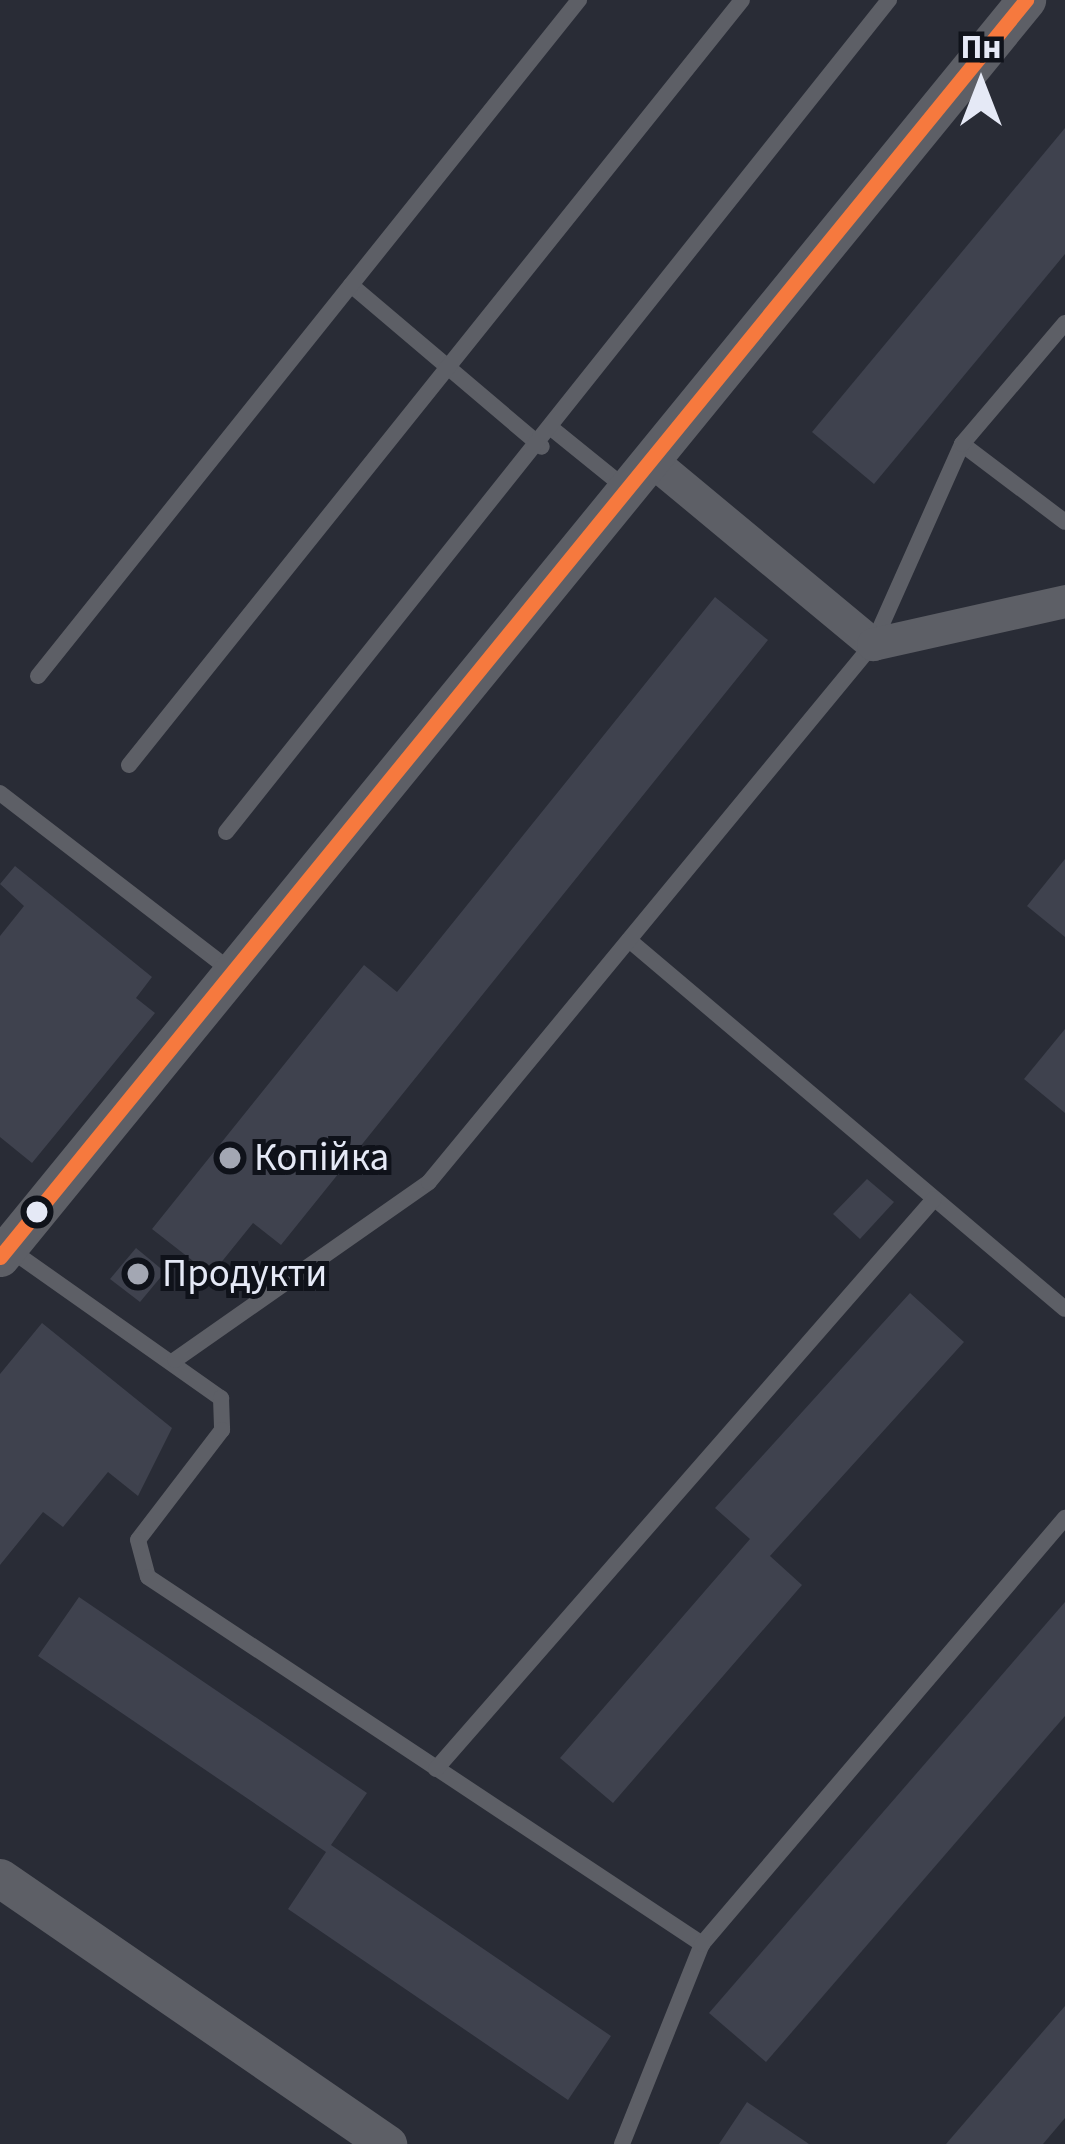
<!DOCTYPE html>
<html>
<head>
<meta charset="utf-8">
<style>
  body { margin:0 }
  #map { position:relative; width:1065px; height:2144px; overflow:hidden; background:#292c36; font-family:"Source Sans 3",sans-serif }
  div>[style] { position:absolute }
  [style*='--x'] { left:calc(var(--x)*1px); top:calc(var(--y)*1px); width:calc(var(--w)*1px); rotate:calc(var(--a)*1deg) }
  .building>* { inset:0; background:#3f424e }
  .service>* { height:16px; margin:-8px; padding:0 8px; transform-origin:8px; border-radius:8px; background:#5d5f66 }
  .minor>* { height:33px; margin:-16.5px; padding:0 16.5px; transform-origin:16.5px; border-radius:16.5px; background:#5d5f66 }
  .tertiary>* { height:39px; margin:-19.5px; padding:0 19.5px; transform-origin:19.5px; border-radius:19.5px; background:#5d5f66 }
  .bus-1>* { height:15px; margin:-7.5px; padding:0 7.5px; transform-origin:7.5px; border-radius:7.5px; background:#f6793e }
  .dots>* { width:33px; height:33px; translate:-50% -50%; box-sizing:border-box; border:6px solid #0f121a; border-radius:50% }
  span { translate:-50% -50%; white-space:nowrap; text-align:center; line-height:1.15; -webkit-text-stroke:10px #0f121a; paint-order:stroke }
  .poi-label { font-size:39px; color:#e5e9f6 }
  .left { translate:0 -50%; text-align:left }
  .north { position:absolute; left:921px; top:24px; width:120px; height:120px; -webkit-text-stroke:9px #0f121a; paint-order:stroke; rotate:0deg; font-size:33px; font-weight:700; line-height:48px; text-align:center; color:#e5e9f6 }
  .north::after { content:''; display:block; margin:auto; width:42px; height:54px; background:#e5e9f6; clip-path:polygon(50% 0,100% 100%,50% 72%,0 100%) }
</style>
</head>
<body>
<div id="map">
  <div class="building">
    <i style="clip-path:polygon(1065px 128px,1065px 254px,874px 484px,812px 432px)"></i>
    <i style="clip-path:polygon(715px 597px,768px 640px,281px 1245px,253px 1223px,211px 1275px,152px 1229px,364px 965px,397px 992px)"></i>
    <i style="clip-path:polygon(1065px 859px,1065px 937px,1027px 906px)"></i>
    <i style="clip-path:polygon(15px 866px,152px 977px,136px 998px,155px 1013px,32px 1163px,0 1137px,0 936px,24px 906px,0 884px)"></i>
    <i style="clip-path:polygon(1065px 1029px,1065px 1113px,1024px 1079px)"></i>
    <i style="clip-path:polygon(867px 1179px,894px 1202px,860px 1239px,833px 1214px)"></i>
    <i style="clip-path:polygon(136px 1248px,165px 1272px,140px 1302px,110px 1279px)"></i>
    <i style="clip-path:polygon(910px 1293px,964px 1342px,770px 1556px,802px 1585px,613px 1803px,560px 1758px,750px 1539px,715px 1508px)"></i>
    <i style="clip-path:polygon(42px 1323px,172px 1428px,138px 1496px,108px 1472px,63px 1527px,43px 1512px,0 1565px,0 1374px)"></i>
    <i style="clip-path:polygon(79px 1597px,367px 1793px,331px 1845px,611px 2036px,568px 2100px,288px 1909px,326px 1852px,38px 1656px)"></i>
    <i style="clip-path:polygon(1065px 1602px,1065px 1716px,766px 2062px,709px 2013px)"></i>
    <i style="clip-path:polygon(1065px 2006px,1065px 2118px,1043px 2144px,946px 2144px)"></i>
    <i style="clip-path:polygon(747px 2102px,809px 2144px,719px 2144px)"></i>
  </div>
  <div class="service">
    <i style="--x:351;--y:285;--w:250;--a:40.3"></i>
    <i style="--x:555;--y:431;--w:95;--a:39"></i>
    <i style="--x:962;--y:444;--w:129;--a:37.1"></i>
    <i style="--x:38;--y:676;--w:866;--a:-51.33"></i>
    <i style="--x:129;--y:765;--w:980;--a:-51.29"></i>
    <i style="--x:0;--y:793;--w:292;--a:37.6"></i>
    <i style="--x:226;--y:832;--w:1064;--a:-51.45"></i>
    <i style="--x:629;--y:940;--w:571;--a:40.24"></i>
    <i style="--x:8;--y:1248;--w:261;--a:35.2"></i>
    <i style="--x:221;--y:1398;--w:32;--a:88"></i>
    <i style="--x:222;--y:1430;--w:138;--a:127.4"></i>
    <i style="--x:138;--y:1540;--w:38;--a:75"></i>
    <i style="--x:148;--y:1577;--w:665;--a:33.52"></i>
    <i style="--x:175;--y:1360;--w:310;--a:-35"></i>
    <i style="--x:429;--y:1182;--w:698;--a:-50.47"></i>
    <i style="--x:873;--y:644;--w:219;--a:-66"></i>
    <i style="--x:962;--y:444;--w:159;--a:-49.6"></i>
    <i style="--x:436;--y:1769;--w:757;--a:-48.86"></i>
    <i style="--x:622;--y:2144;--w:215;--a:-68.2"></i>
    <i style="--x:702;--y:1944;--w:560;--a:-49.57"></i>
  </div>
  <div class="minor">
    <i style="--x:656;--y:464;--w:282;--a:39.7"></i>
    <i style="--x:873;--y:644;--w:197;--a:-12.6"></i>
  </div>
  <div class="tertiary">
    <i style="--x:0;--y:1257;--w:1623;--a:-50.78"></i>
    <i style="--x:0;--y:1878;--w:470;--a:34.5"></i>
  </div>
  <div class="bus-1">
    <i style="--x:0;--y:1257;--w:1623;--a:-50.78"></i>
  </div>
  <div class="dots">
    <i style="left:230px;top:1158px;background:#a3a7b3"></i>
    <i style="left:37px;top:1212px;background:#e5e9f6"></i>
    <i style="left:138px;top:1274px;background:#a3a7b3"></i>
  </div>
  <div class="poi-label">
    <span class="left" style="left:254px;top:1158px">Копійка</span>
    <span class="left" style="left:162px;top:1274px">Продукти</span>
  </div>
  <div class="north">Пн</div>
</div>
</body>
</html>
